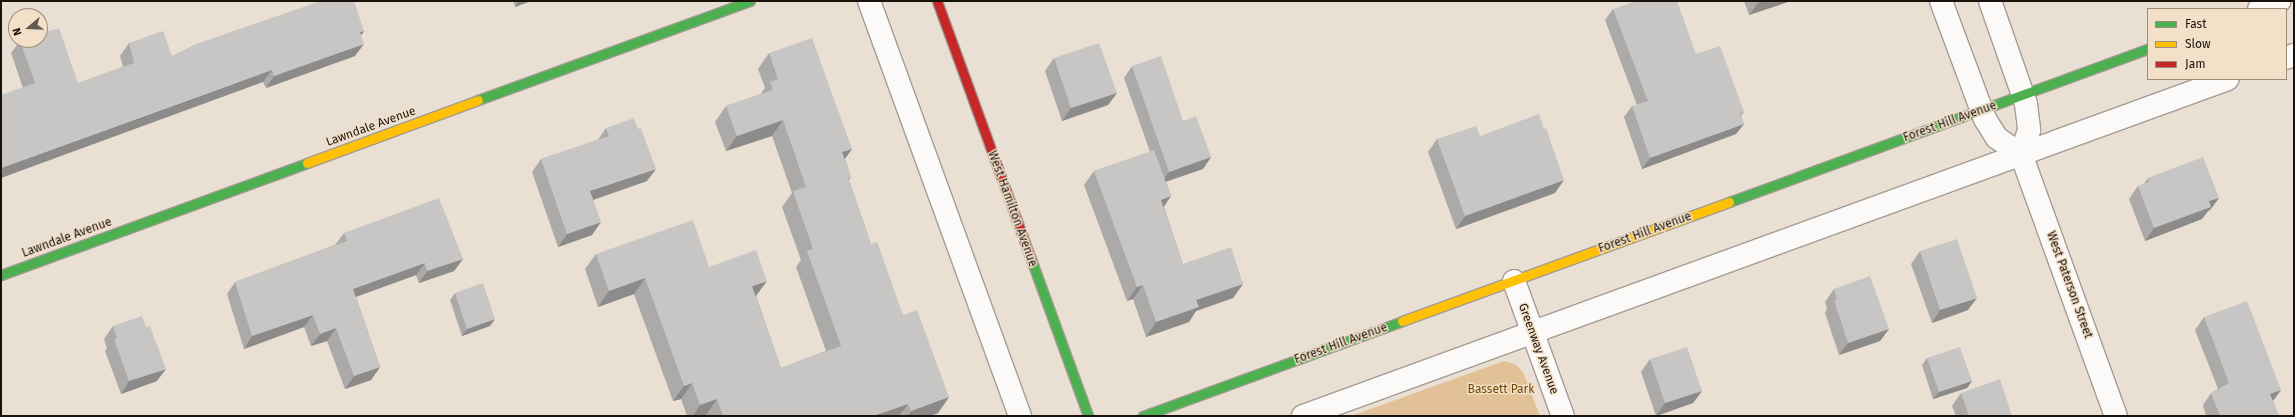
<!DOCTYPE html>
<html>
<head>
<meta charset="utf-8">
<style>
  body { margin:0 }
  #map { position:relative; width:2295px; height:417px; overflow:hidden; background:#e9dfd3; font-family:"Fira Sans",sans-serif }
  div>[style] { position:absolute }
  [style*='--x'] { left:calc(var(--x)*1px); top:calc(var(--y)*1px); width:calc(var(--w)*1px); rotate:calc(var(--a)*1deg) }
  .green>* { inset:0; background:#e2c196 }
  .roads { filter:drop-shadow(1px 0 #a49c94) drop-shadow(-1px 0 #a49c94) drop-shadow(0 1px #a49c94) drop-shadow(0 -1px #a49c94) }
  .street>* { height:22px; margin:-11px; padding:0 11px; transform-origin:11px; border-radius:11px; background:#fcfaf8 }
  .fast>* { height:9px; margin:-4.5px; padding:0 4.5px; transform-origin:4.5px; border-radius:4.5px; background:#4caf50 }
  .slow>* { height:9px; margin:-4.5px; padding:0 4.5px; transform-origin:4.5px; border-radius:4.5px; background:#ffc107 }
  .jam>* { height:9px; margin:-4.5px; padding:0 4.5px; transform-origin:4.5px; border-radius:4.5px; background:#c62828 }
  .wall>* { inset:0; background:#acaaa9 }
  .shaded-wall>* { inset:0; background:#8c8b8a }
  .building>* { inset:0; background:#c8c6c5 }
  span { translate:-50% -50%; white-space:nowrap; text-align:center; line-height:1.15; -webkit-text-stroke:3px #f3e0c9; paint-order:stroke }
  .street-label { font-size:12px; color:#19120b }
  .park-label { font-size:12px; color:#714700 }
  .frame { position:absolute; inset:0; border:2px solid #19120b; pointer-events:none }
  .legend { position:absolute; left:2147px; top:8px; width:140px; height:72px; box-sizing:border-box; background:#f3e0c9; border:1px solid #9c8e7d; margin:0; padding:5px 7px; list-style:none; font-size:12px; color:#19120b }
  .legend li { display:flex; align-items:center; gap:8px; height:20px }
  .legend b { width:20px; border:1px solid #9c8e7d }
  .north { position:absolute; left:8px; top:8px; width:40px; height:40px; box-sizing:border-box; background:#f3e0c9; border:1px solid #9c8e7d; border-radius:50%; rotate:251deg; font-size:11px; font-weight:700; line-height:16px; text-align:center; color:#19120b }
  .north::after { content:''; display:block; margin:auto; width:14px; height:18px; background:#625a51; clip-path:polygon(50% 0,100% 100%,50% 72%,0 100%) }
</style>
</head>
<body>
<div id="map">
  <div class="green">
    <i style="clip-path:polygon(1504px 361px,1515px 364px,1523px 372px,1540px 416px,1351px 416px)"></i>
  </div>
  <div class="roads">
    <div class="street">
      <i style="--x:869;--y:1;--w:442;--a:70"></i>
      <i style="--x:1941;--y:1;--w:126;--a:69.6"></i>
      <i style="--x:1985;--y:119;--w:22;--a:58"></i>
      <i style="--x:1997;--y:138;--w:29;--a:34"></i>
      <i style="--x:2021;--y:154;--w:279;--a:70.1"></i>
      <i style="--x:1990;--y:1;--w:109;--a:70.7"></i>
      <i style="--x:2026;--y:104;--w:26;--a:83"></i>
      <i style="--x:2029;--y:130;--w:25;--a:108"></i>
      <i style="--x:2259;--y:9;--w:22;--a:-21"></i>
      <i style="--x:2286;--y:58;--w:9;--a:-21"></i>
      <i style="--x:1514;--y:281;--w:144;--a:70.1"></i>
      <i style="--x:1303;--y:416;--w:984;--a:-20.02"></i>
    </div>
    <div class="fast">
      <i style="--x:478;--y:100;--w:289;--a:-20"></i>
      <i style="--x:1729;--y:202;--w:446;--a:-20.1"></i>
      <i style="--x:1031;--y:259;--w:167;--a:70"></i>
      <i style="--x:1;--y:275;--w:326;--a:-20.1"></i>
      <i style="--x:1143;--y:416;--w:276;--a:-20.1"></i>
    </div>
    <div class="slow">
      <i style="--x:307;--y:163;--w:182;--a:-20.2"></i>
      <i style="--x:1402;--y:321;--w:348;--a:-20"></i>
    </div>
    <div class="jam">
      <i style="--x:937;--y:1;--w:275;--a:70"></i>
    </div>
  </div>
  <div class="wall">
    <i style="clip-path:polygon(513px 1px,531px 1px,515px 7px)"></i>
    <i style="clip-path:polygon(1744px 1px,1788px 1px,1788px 2px,1749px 15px)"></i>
    <i style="clip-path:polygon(1613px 9px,1696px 54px,1744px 112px,1741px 116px,1744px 124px,1736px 134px,1642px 169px,1624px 117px,1632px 106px,1637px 105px,1605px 20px)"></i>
    <i style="clip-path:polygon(364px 31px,361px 35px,355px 56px,266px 88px,263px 82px,23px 88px,11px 53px,20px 41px,78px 83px,123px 67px,120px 56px,129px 43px,172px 56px)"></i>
    <i style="clip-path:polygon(769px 53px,852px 149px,845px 159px,851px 177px,849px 180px,871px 244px,903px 315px,949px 397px,938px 413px,930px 416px,706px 416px,706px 415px,703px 416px,687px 416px,681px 399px,673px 401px,634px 294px,598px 307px,585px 269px,596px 254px,709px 267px,756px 296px,781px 368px,826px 351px,796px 267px,801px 260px,782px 207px,792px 193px,772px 136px,726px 151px,715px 122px,726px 106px,761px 94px,765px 88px,758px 69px)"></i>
    <i style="clip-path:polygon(1054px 58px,1117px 93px,1108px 105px,1062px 121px,1045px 71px)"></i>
    <i style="clip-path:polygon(1132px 66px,1183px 121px,1211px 157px,1203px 169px,1166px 182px,1171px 196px,1164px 207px,1183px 264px,1243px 284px,1233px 298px,1196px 311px,1189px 322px,1146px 337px,1133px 299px,1127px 301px,1084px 185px,1094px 171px,1150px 152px,1124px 78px)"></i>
    <i style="clip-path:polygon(606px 128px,647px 181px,593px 200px,592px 235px,558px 247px,532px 172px,541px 159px,598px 140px)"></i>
    <i style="clip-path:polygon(1480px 136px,1555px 193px,1456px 229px,1428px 152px,1437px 139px)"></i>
    <i style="clip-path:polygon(2148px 178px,2219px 198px,2210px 210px,2208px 211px,2202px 219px,2145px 241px,2129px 199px,2138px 186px,2144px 184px)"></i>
    <i style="clip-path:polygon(344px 233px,463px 259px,454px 271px,419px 283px,416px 275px,356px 297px,380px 367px,371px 380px,345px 389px,327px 341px,311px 346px,304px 327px,244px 349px,227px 294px,235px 282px,335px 245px)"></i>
    <i style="clip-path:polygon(1920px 251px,1968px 310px,1932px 323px,1911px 264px)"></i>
    <i style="clip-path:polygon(1834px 289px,1889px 329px,1880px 341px,1839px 355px,1825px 313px,1827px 309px,1825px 302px)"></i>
    <i style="clip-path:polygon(455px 293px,490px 326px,462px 336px,450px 300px)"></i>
    <i style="clip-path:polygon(2204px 317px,2281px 390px,2273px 401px,2279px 416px,2206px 416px,2203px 405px,2211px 393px,2218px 389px,2195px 330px)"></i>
    <i style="clip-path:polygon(113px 326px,146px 327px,157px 381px,121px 394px,105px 351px,107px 348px,104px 339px)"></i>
    <i style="clip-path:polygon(1927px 358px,1972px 381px,1967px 388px,1933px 399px,1922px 365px)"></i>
    <i style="clip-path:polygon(1650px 359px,1702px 391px,1693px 403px,1656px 416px,1641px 372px)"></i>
    <i style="clip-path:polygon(1961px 393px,2012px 416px,1956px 416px,1952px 406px)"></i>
  </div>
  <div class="shaded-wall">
    <i style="clip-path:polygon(519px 1px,531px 1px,515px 7px)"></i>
    <i style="clip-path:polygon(1763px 1px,1788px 1px,1788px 2px,1749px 15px,1758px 3px)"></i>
    <i style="clip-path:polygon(364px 31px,356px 43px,360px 32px)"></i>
    <i style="clip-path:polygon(364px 44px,355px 56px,266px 88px,274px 76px)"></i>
    <i style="clip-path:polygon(272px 70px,263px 82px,1px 178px,1px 168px)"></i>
    <i style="clip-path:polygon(1117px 93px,1108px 105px,1062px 121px,1071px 108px)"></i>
    <i style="clip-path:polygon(783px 120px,772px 136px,726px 151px,737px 136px)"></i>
    <i style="clip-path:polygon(1744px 124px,1736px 134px,1642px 169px,1650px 158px)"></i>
    <i style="clip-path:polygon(852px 149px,841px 164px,842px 152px)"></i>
    <i style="clip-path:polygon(1211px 157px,1203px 169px,1161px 183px,1169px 172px)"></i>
    <i style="clip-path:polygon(656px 169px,647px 181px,581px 204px,590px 191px)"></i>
    <i style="clip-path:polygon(1564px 180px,1555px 193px,1456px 229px,1465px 216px)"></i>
    <i style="clip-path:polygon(1171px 196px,1161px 210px,1161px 200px)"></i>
    <i style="clip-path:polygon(2219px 198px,2210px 210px,2208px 211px,2202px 219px,2145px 241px,2154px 228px,2209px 201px)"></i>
    <i style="clip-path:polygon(601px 222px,592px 235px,558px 247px,567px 234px)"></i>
    <i style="clip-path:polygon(463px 259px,454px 271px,419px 283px,427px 271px)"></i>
    <i style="clip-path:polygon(425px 263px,416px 275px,344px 301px,353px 289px)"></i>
    <i style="clip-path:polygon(645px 278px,634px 294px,598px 307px,609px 291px)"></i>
    <i style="clip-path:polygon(767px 281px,756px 296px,741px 301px,752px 286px)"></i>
    <i style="clip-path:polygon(1243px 284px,1233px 298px,1196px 311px,1189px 322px,1146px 337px,1156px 322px,1196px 300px)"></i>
    <i style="clip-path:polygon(1143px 285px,1133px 299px,1127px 301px,1137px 287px)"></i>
    <i style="clip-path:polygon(1977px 298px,1968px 310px,1932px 323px,1940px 310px)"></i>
    <i style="clip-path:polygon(313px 315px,304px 327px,244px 349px,252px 336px)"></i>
    <i style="clip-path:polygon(495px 319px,490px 326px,462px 336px,467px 329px)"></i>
    <i style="clip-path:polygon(336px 328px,327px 341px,311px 346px,320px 334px)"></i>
    <i style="clip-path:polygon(1889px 329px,1880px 341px,1839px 355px,1848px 343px)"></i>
    <i style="clip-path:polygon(380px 367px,371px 380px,345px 389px,354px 376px)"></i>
    <i style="clip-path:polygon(166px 369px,157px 381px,121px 394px,129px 381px)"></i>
    <i style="clip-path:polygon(1972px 381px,1967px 388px,1933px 399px,1939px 392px)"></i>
    <i style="clip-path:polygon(692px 383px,681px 399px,673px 401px,684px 386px)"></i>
    <i style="clip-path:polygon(2281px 390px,2272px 402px,2270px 394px)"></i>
    <i style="clip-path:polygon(1702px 391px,1693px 403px,1656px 416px,1665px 403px)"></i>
    <i style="clip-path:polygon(949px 397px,938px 413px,930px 416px,908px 416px,911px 411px)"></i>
    <i style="clip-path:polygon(717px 399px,706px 415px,703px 416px,693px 416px,700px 405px)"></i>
    <i style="clip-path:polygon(908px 404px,899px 416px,873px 416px)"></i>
  </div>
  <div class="building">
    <i style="clip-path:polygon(321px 1px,354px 1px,364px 31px,360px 32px,364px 44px,274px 76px,272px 70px,1px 168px,1px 95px,35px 83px,20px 41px,23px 40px,40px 40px,40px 34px,59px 28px,78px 83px,134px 63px,129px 43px,163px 31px,172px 56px,196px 44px)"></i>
    <i style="clip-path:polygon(1636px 1px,1677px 1px,1696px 54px,1720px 46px,1744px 112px,1740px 113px,1744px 124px,1650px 158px,1632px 106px,1648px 101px,1613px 9px)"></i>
    <i style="clip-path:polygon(812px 38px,852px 149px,842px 152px,851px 177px,848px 178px,871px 244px,877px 242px,903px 315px,917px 310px,949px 397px,911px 411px,908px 404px,873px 416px,723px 416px,717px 399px,700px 405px,692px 383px,684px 386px,645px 278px,609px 291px,596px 254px,693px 220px,709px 267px,756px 250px,767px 281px,752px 286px,781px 368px,841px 346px,807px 251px,813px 249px,793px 191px,806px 187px,783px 120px,737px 136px,726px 106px,773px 90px,770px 82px,778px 79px,769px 53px)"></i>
    <i style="clip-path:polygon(1099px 43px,1117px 93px,1071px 108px,1054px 58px)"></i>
    <i style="clip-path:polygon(1161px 56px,1183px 121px,1196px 116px,1211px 157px,1169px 172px,1132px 66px)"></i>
    <i style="clip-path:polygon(1539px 114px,1544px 129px,1546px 128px,1564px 180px,1465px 216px,1437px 139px,1476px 126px,1480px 136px)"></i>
    <i style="clip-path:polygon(634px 118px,638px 129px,641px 128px,656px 169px,590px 191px,601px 222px,567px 234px,541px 159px,609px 136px,606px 128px)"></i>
    <i style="clip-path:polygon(1154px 150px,1171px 196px,1161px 200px,1183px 264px,1231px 247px,1243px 284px,1196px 300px,1199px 307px,1156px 322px,1143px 285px,1137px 287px,1094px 171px)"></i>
    <i style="clip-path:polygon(2203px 157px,2219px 198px,2209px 201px,2211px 207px,2154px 228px,2138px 186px,2149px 182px,2148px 178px)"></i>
    <i style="clip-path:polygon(439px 198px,463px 259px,427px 271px,425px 263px,353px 289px,380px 367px,354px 376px,336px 328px,320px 334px,313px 315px,252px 336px,235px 282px,347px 241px,344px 233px)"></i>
    <i style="clip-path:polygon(1957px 239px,1977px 298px,1940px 310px,1920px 251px)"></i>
    <i style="clip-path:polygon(1870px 276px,1889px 329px,1848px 343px,1834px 300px,1837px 299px,1834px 289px)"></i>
    <i style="clip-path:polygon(483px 283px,495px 319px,467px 329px,455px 293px)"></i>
    <i style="clip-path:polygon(2247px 301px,2281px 390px,2270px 394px,2279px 416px,2220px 416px,2211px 393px,2229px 383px,2204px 317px)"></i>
    <i style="clip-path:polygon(142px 316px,146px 327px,150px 326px,166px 369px,129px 381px,114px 339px,117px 338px,113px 326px)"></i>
    <i style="clip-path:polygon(1687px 347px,1702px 391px,1665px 403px,1650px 359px)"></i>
    <i style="clip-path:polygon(1960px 347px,1972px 381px,1939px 392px,1927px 358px)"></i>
    <i style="clip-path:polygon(2000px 379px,2012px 416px,1969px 416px,1961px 393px)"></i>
  </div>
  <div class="street-label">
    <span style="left:1950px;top:122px;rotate:-20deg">Forest Hill Avenue</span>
    <span style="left:371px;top:127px;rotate:-20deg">Lawndale Avenue</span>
    <span style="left:1012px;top:209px;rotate:70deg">West Hamilton Avenue</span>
    <span style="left:1645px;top:233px;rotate:-20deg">Forest Hill Avenue</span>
    <span style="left:67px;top:238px;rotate:-20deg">Lawndale Avenue</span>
    <span style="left:2069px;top:285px;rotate:70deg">West Paterson Street</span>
    <span style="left:1341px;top:344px;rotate:-20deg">Forest Hill Avenue</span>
    <span style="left:1538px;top:349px;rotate:70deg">Greenway Avenue</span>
  </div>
  <div class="park-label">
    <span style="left:1501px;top:390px">Bassett Park</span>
  </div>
  <div class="frame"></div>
  <ul class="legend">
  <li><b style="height:5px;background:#4caf50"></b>Fast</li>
  <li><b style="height:5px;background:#ffc107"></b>Slow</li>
  <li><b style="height:5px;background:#c62828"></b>Jam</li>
  </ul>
  <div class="north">N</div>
</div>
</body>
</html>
